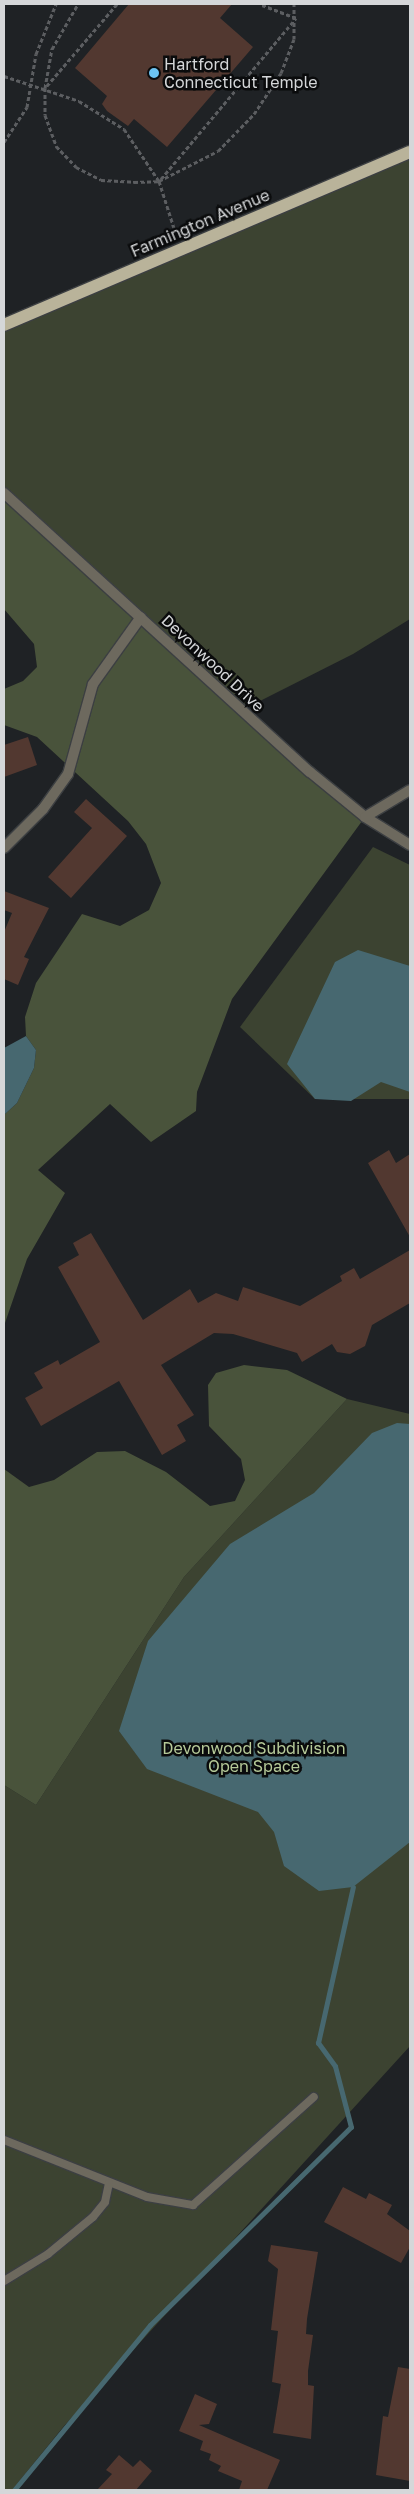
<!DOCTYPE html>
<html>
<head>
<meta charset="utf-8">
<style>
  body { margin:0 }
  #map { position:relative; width:414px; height:2494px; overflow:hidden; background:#1f2225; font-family:"Golos Text",sans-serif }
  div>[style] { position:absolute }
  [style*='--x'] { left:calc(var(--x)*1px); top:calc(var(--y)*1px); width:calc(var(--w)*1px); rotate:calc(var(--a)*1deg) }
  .green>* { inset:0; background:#3c4331 }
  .forest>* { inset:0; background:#49533b }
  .water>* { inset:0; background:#476870 }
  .stream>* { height:5px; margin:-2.5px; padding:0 2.5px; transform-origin:2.5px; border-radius:2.5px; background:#476870 }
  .building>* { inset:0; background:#523830 }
  .path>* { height:3px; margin-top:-1.5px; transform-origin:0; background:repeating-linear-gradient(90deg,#5c5e61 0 4px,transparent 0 6.5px) }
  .roads { filter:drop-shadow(1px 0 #3c3f42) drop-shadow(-1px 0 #3c3f42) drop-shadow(0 1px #3c3f42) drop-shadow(0 -1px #3c3f42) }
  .service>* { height:8px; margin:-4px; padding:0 4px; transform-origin:4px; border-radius:4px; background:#6d695e }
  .minor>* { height:10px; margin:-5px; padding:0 5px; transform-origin:5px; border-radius:5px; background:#6d695e }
  .primary>* { height:12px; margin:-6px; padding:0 6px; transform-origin:6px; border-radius:6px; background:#b9b39a }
  .dots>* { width:14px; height:14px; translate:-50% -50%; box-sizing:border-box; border:2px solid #0a0b0c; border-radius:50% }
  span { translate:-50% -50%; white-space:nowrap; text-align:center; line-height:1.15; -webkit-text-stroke:5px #0a0b0c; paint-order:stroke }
  .poi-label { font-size:16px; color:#d5d7d9 }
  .left { translate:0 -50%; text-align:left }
  .street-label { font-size:16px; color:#d5d7d9 }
  .park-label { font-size:16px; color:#b6ca99 }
  .frame { position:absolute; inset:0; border:5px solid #d5d7d9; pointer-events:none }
</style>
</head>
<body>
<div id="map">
  <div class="green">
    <i style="clip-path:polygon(410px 152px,410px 619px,353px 654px,242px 710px,4px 493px,4px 325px)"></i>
    <i style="clip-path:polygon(373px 847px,410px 865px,410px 1099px,315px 1099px,240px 1027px)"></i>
    <i style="clip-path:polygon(347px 1399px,410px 1414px,410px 2046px,64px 2426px,12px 2490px,4px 2490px,4px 1785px,36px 1805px,184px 1577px)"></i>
  </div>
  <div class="forest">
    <i style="clip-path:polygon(4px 493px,365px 817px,232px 999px,197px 1092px,196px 1111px,151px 1142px,110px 1104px,38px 1170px,65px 1193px,27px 1259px,4px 1326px,4px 1115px,17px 1103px,34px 1068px,36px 1050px,26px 1036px,25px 1017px,36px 983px,82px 914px,120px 926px,149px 910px,161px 883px,146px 844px,128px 821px,37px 737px,4px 725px,4px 689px,23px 681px,37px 667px,34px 644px,4px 609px)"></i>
    <i style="clip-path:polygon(244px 1365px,287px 1370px,347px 1399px,184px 1577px,36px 1805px,4px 1785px,4px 1469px,29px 1487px,54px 1480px,97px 1452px,125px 1451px,166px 1472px,210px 1506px,235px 1501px,245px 1480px,241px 1459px,209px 1426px,208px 1385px,216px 1373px)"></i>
  </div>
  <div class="water">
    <i style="clip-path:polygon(358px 950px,410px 966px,410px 1092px,381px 1082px,351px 1101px,315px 1099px,287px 1064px,335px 962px)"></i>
    <i style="clip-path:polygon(26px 1036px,36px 1050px,34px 1068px,17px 1103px,4px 1115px,4px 1048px)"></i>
    <i style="clip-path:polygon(397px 1423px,410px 1424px,410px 1842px,353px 1887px,319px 1891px,284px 1866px,274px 1832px,258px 1812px,147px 1769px,119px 1731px,148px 1641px,230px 1544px,314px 1493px,372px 1433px)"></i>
  </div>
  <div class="stream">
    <i style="--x:14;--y:2490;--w:214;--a:-50.5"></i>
    <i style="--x:150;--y:2325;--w:282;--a:-44.6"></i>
    <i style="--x:351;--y:2127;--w:63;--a:-104.7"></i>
    <i style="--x:335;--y:2066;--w:29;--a:-126"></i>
    <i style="--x:318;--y:2043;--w:160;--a:-77.4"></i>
  </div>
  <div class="building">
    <i style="clip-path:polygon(129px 4px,232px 4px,220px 18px,253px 47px,167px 147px,134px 119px,128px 126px,107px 111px,102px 104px,107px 96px,75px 68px)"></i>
    <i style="clip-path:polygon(28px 737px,37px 765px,4px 777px,4px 745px)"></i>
    <i style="clip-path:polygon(86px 799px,127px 836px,71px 898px,48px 877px,92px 828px,74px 812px)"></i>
    <i style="clip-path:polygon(4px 891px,49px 908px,24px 957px,29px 959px,18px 985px,4px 979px,4px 932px,12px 913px,4px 910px)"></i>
    <i style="clip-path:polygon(389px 1150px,396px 1163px,410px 1154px,410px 1237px,368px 1163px)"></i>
    <i style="clip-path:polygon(91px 1233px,143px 1320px,190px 1289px,198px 1303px,216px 1293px,238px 1301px,243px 1287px,300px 1306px,342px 1281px,340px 1276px,354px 1268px,360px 1279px,410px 1250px,410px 1303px,372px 1325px,365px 1346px,350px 1354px,337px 1352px,332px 1344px,302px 1362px,297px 1353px,233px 1334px,214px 1333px,161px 1365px,194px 1415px,177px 1425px,186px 1441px,162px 1455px,119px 1381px,41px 1426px,25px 1398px,43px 1388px,34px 1373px,58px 1360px,60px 1365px,100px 1342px,58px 1267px,79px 1255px,73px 1243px)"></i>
    <i style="clip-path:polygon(343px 2187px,366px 2199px,369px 2193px,392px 2205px,387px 2214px,410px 2231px,410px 2247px,401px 2263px,324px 2222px)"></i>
    <i style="clip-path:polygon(271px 2245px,318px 2252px,307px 2319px,306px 2334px,313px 2335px,308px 2371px,308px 2385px,314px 2386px,311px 2439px,273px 2433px,281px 2384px,272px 2382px,278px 2331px,271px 2330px,278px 2269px,268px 2261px)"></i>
    <i style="clip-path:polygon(398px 2367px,410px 2369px,410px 2481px,376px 2475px,383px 2416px,388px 2417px)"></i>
    <i style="clip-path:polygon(195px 2394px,217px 2404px,209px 2424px,199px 2425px,280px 2460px,267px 2490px,239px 2490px,242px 2481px,218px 2471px,221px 2466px,209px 2460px,211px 2454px,200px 2450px,203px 2441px,179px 2431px)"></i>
    <i style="clip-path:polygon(119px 2455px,133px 2467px,140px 2460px,152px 2471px,136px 2490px,97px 2490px,112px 2474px,106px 2470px)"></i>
  </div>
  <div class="path">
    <i style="--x:117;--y:4;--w:111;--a:130.6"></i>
    <i style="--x:45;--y:88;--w:27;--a:90"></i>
    <i style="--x:45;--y:115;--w:33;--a:70"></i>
    <i style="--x:56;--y:146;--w:29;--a:46"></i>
    <i style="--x:76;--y:167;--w:28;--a:27"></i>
    <i style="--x:101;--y:180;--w:33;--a:3"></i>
    <i style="--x:134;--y:182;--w:25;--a:-2"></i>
    <i style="--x:159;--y:181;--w:66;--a:-27"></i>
    <i style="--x:218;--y:151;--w:52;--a:-45.8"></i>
    <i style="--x:254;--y:114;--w:49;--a:-56.6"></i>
    <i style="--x:281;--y:73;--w:36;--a:-69"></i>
    <i style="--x:294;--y:39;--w:35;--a:-90"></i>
    <i style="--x:4;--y:76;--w:79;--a:18.4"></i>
    <i style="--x:79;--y:101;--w:53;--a:31.9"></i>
    <i style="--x:124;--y:129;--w:63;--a:56.1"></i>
    <i style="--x:159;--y:181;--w:49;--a:72.3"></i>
    <i style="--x:45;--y:88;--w:40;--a:-80"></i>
    <i style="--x:52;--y:49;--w:52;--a:-60"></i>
    <i style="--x:4;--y:142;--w:42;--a:-56.7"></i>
    <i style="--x:27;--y:107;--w:54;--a:-80.4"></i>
    <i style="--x:36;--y:54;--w:54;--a:-68.2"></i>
    <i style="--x:161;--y:179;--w:210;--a:-50"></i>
    <i style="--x:296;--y:18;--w:39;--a:-159"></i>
  </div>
  <div class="roads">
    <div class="service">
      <i style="--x:4;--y:2140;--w:154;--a:21.7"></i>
      <i style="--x:147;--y:2197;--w:47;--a:9.9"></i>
      <i style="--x:193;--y:2205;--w:162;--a:-41.8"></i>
      <i style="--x:4;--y:2281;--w:52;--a:-31.5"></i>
      <i style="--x:48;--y:2254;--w:58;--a:-39.4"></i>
      <i style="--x:93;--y:2217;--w:19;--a:-51"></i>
      <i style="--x:105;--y:2202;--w:19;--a:-78"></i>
    </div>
    <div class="minor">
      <i style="--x:4;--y:493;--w:414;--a:42.4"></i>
      <i style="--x:310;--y:772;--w:71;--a:39.3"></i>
      <i style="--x:365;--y:817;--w:53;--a:31.9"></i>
      <i style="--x:365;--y:817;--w:52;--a:-31"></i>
      <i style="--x:4;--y:848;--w:55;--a:-45"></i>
      <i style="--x:43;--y:809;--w:43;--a:-54.5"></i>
      <i style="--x:68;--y:774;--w:93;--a:-74.5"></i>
      <i style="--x:93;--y:684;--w:82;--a:-54.4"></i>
    </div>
    <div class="primary">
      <i style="--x:4;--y:325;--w:441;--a:-23.1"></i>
    </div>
  </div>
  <div class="dots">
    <i style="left:154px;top:73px;background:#6cc3f2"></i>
  </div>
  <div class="poi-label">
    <span class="left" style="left:164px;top:73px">Hartford<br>Connecticut Temple</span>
  </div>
  <div class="street-label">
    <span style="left:200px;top:223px;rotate:-23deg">Farmington Avenue</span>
    <span style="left:213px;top:663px;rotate:43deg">Devonwood Drive</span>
  </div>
  <div class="park-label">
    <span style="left:254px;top:1757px">Devonwood Subdivision<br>Open Space</span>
  </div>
  <div class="frame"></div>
</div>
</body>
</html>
